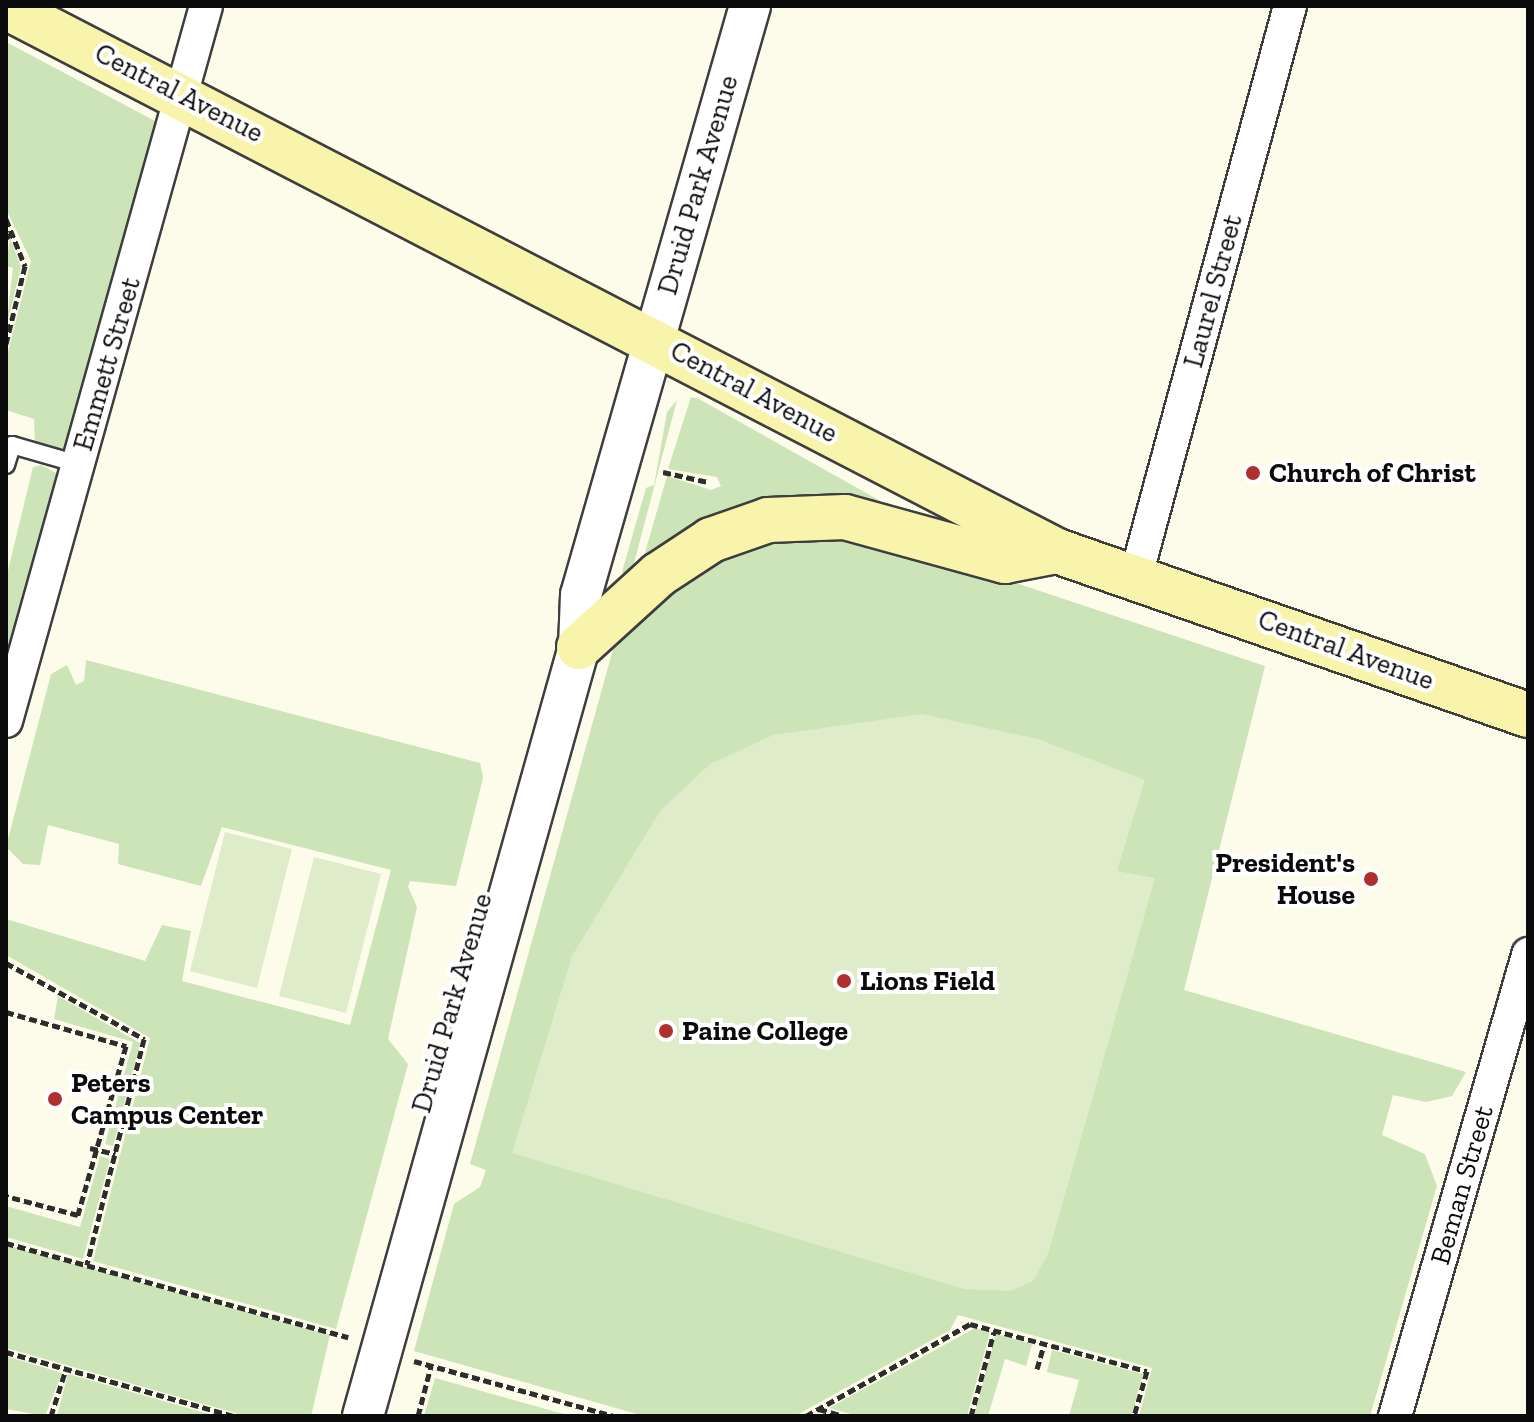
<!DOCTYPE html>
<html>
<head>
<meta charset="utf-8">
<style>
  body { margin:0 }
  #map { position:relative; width:1534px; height:1422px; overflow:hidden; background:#fdfbea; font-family:"Zilla Slab",serif }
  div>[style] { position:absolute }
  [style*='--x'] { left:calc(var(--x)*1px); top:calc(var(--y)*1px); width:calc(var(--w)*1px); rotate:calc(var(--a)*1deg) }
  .green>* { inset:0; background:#cce4b8 }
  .pitch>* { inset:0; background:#deecc9 }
  .path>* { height:5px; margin-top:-2.5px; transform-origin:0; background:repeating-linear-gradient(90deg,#2d2d2d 0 8px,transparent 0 12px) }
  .roads { filter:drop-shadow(2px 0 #3e3e3e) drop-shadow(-2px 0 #3e3e3e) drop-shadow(0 2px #3e3e3e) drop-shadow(0 -2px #3e3e3e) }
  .service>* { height:16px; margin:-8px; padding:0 8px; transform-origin:8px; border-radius:8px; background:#fff }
  .minor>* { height:32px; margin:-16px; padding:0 16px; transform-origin:16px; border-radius:16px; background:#fff }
  .tertiary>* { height:40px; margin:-20px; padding:0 20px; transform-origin:20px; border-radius:20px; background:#fff }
  .secondary>* { height:44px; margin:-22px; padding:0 22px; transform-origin:22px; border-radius:22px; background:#f8f4ab }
  .dots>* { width:22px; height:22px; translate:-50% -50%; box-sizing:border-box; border:4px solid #fff; border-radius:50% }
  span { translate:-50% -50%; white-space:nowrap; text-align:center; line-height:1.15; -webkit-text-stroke:8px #fff; paint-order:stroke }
  .street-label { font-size:28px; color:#0b0b0b }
  .poi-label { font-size:28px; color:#0b0b0b; font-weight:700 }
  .left { translate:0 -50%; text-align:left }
  .right { translate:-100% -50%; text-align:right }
  .frame { position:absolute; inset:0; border:8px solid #0b0b0b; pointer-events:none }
</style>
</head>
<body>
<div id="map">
  <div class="green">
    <i style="clip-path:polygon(6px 42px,157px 122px,66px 453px,35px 442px,34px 419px,6px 410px,6px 360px,31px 261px,6px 209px)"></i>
    <i style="clip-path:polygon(10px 238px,21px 267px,6px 328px,13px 268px,6px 266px)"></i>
    <i style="clip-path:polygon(691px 397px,699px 399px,900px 512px,874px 512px,638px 577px,667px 476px,711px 490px,721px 486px,717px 477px,668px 469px)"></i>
    <i style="clip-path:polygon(677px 400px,633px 567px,627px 579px,622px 572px,646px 488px,654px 485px,667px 412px)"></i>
    <i style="clip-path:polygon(41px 465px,60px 475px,6px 676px,6px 579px,33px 467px)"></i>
    <i style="clip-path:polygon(818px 532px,899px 544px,1265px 666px,1184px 990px,1466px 1072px,1452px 1096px,1426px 1102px,1393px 1095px,1382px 1135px,1425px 1154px,1437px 1186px,1370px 1416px,1139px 1416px,1152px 1368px,958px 1315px,950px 1330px,795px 1416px,644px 1416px,414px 1351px,454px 1204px,480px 1187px,486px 1170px,470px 1164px,617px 635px,632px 614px,744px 544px)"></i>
    <i style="clip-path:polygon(86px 660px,480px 763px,483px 778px,456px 886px,410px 881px,408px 887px,417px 907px,388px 1039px,408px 1064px,336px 1329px,93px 1261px,150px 1038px,6px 955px,6px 919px,145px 961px,162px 925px,191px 931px,182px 981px,350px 1025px,391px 870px,222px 827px,201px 886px,118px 864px,119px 844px,48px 825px,40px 865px,23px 864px,6px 847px,51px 674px,67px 665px,76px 685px,84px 681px)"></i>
    <i style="clip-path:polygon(58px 996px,140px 1043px,113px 1146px,105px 1144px,133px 1042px,54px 1019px)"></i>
    <i style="clip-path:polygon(100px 1156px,110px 1159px,83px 1259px,6px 1237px,6px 1206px,80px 1227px)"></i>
    <i style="clip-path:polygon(6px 1245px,330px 1335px,311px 1416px,246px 1416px,6px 1348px)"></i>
    <i style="clip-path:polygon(975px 1328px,990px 1332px,967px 1416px,858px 1416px,829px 1408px)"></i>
    <i style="clip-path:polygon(996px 1334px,1032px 1344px,1026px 1366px,1005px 1359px,988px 1416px,974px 1416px)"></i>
    <i style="clip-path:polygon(1052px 1350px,1143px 1374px,1131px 1416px,1069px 1416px,1079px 1380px,1047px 1372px)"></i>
    <i style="clip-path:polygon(6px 1356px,62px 1373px,45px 1416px,6px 1409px)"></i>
    <i style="clip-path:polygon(68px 1374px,216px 1416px,57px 1416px)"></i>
    <i style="clip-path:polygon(435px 1378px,571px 1416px,424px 1416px)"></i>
  </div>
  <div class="pitch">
    <i style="clip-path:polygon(922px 714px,1038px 739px,1145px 780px,1117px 871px,1155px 878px,1048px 1254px,1033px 1281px,1012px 1291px,964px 1289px,512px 1153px,572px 956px,660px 811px,710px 764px,773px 735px)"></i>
    <i style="clip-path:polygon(225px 832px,292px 849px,257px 988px,190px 971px)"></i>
    <i style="clip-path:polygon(314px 857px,381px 874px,346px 1013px,279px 996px)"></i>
  </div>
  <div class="path">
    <i style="--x:6;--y:219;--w:51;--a:68"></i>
    <i style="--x:25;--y:266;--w:80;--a:103.7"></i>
    <i style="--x:6;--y:238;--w:9;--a:-36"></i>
    <i style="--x:663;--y:472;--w:46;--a:12.5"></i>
    <i style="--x:6;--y:963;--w:158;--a:28.8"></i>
    <i style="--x:144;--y:1039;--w:233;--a:104.2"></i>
    <i style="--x:6;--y:1012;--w:125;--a:15.8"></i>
    <i style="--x:126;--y:1046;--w:176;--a:105.9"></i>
    <i style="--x:78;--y:1215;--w:74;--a:-165.2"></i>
    <i style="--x:90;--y:1148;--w:26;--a:13"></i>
    <i style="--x:6;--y:1243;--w:355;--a:15.4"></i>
    <i style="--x:6;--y:1352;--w:237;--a:15.7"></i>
    <i style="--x:414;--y:1361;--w:206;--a:15.4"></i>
    <i style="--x:1037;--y:1369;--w:25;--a:-74"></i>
    <i style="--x:819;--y:1409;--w:26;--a:16"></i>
    <i style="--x:51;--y:1416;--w:49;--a:-72.3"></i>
    <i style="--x:418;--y:1416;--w:52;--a:-75.4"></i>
    <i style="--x:806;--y:1416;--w:188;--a:-29.3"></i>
    <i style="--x:970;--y:1324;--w:183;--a:14.9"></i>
    <i style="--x:1147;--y:1371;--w:47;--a:106.1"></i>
    <i style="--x:971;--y:1416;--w:87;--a:-74.7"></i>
  </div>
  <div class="roads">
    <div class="service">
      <i style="--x:6;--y:465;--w:21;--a:-73"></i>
      <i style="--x:12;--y:445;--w:69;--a:16.1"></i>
    </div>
    <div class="minor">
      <i style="--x:1136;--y:576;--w:590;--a:-74.88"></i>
      <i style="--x:6;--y:721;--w:742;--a:-74.37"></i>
      <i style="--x:1395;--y:1416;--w:481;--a:-73.9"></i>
    </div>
    <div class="tertiary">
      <i style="--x:363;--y:1416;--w:799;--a:-74.31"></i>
      <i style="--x:579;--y:647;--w:52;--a:-87.8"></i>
      <i style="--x:581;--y:595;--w:613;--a:-73.99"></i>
    </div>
    <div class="secondary">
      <i style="--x:6;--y:7;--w:1183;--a:27.37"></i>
      <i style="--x:1057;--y:551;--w:499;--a:19.2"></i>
      <i style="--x:579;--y:647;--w:107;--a:-42.3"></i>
      <i style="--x:658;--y:575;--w:64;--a:-33.4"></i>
      <i style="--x:711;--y:540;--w:60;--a:-19.3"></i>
      <i style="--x:768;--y:520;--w:77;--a:-2.2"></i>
      <i style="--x:845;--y:517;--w:166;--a:15.4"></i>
      <i style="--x:1005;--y:561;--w:53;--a:-10.9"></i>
    </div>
  </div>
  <div class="dots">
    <i style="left:1253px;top:473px;background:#ae312f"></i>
    <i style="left:1371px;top:879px;background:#ae312f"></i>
    <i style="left:844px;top:981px;background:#ae312f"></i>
    <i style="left:666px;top:1031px;background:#ae312f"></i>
    <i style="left:55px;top:1099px;background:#ae312f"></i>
  </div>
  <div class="street-label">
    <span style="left:179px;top:93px;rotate:27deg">Central Avenue</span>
    <span style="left:698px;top:185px;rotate:-74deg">Druid Park Avenue</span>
    <span style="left:1213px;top:291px;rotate:-75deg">Laurel Street</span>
    <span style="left:107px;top:364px;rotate:-74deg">Emmett Street</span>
    <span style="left:754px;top:392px;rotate:28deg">Central Avenue</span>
    <span style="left:1346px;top:650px;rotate:20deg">Central Avenue</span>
    <span style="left:452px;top:1003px;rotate:-74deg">Druid Park Avenue</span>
    <span style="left:1462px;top:1185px;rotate:-74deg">Beman Street</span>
  </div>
  <div class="poi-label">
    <span class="left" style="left:1269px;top:473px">Church of Christ</span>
    <span class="right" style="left:1355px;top:879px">President's<br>House</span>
    <span class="left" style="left:860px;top:981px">Lions Field</span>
    <span class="left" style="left:682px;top:1031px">Paine College</span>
    <span class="left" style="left:71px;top:1099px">Peters<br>Campus Center</span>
  </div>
  <div class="frame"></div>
</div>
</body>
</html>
